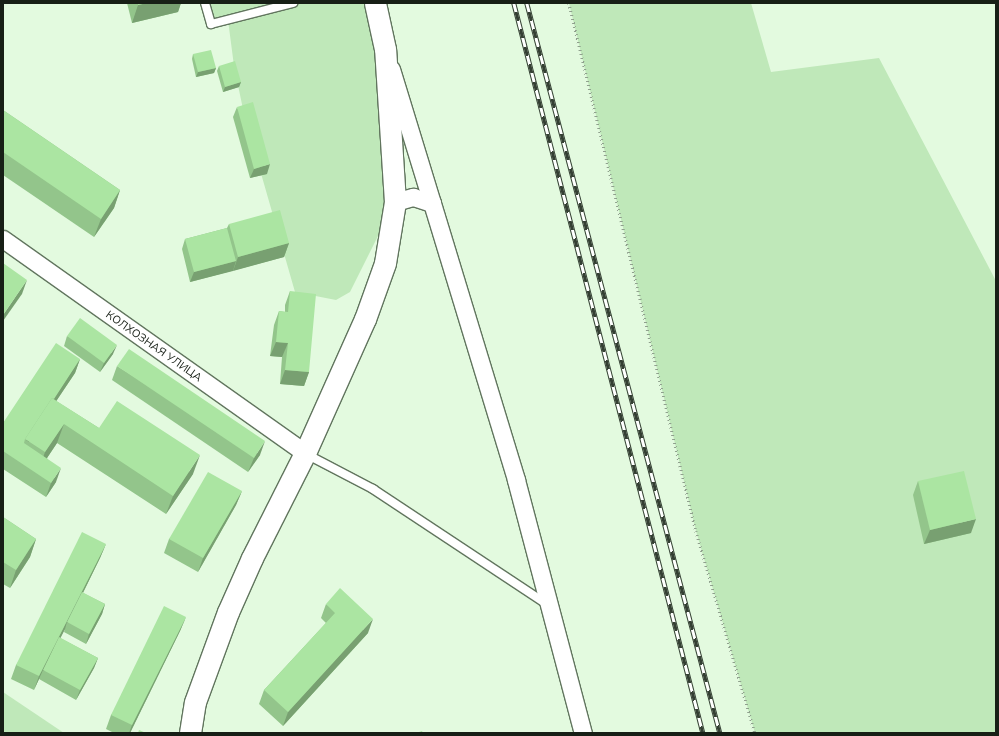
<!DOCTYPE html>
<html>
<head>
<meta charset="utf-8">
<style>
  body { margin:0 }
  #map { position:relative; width:999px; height:736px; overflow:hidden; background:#e3fadf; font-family:Mulish,sans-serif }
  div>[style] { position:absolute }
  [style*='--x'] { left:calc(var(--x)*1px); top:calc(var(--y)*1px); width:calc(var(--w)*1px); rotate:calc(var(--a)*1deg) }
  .green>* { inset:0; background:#bfe8b9 }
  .path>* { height:2.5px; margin-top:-1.25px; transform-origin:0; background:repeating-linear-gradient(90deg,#8fa08d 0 1px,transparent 0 4px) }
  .roads { filter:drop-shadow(1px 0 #61755e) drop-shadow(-1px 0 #61755e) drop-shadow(0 1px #61755e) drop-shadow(0 -1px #61755e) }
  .service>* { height:8px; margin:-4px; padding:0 4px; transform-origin:4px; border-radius:4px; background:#fff }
  .minor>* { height:17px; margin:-8.5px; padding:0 8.5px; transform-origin:8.5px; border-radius:8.5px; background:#fff }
  .tertiary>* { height:21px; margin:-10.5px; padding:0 10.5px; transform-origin:10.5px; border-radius:10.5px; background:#fff }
  .rail>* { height:4.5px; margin-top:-2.25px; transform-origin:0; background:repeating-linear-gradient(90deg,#fff 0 9px,#343f33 0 18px); box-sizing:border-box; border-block:1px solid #343f33 }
  .wall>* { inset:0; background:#93c58b }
  .shaded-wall>* { inset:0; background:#78a071 }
  .building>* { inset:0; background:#abe5a2 }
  span { translate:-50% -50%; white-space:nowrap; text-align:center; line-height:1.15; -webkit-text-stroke:4px #fff; paint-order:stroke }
  .street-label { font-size:11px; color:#171f16 }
  .frame { position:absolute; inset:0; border:4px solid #171f16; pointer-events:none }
</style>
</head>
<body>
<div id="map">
  <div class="green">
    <i style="clip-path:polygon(205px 3px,375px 3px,395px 202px,350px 292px,336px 300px,295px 292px,244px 114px,234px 66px,228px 20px,211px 24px)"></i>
    <i style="clip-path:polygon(569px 3px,751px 3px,771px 72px,879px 58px,996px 281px,996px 733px,755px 733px,696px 531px)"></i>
    <i style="clip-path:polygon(3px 692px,64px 733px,3px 733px)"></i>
  </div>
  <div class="path">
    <i style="--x:569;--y:3;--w:543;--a:76.48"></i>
    <i style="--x:696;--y:531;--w:210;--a:73.7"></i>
  </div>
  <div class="roads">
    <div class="service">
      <i style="--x:205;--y:3;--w:22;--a:74"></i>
      <i style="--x:211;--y:24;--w:85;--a:-14.4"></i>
      <i style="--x:306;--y:454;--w:76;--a:27.6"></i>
      <i style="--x:373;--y:489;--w:209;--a:33.5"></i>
    </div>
    <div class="minor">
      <i style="--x:391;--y:69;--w:140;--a:73"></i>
      <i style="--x:395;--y:202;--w:19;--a:-16"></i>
      <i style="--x:413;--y:197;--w:20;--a:18"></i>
      <i style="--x:432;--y:203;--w:289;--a:73.1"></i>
      <i style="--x:516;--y:480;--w:262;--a:75.2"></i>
      <i style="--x:3;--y:239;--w:370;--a:35.3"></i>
    </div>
    <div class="tertiary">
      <i style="--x:190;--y:733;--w:31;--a:-81"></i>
      <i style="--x:195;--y:702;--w:96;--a:-69.9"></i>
      <i style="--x:228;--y:612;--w:59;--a:-66"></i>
      <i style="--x:252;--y:558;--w:118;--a:-63.2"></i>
      <i style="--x:305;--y:453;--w:147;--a:-65.9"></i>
      <i style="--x:365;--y:319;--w:59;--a:-70.3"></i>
      <i style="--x:385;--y:263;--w:62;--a:-80.7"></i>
      <i style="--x:395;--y:202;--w:153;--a:-93.7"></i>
      <i style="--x:385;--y:49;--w:47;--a:-102.3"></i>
    </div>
  </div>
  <div class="rail">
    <i style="--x:514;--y:3;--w:754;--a:75.48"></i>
    <i style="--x:527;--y:3;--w:755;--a:75.19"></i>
  </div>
  <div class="wall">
    <i style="clip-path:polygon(127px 3px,181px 3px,178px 12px,132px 23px)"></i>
    <i style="clip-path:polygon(193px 54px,216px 68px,214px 73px,196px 77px,192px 59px)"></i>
    <i style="clip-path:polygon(219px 66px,241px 82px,239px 87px,223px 92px,217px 71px)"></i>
    <i style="clip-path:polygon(237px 107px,267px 174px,250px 178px,233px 117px)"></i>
    <i style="clip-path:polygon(3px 110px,120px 190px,114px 208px,94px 237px,3px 175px)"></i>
    <i style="clip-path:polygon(229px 224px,289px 243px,284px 257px,190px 282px,182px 249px,185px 239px,227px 228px)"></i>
    <i style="clip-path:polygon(290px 291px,309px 372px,304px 386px,280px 384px,282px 357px,270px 356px,274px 325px,279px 311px,285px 312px,285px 305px)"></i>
    <i style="clip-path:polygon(67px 336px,113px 354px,100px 372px,64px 346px)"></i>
    <i style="clip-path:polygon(80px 359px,75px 373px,56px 401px,99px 428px,193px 474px,166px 514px,57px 443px,47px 458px,56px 482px,46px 497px,3px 469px,3px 423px)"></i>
    <i style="clip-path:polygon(117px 366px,260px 455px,248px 472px,112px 380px)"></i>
    <i style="clip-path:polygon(918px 481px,971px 533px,924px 544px,913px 495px)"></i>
    <i style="clip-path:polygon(242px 491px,236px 505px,198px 572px,164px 553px,169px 539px)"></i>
    <i style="clip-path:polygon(3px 517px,36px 539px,30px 557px,10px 588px,3px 584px)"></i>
    <i style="clip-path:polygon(106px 544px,100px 558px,83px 593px,105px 604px,102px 614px,86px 644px,64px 632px,65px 629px,60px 638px,98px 658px,94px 668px,76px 700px,39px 679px,34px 690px,11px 679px,16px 665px)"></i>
    <i style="clip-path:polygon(326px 604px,368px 633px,283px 726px,259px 704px,264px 690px,326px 623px,321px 618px)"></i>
    <i style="clip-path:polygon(186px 617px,180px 631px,130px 733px,114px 733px,106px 729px,111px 715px)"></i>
  </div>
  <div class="shaded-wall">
    <i style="clip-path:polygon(147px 3px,181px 3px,178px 12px,132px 23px,138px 5px)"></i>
    <i style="clip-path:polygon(216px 68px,214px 73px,196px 77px,198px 72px)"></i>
    <i style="clip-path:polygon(241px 82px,239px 87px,223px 92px,225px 87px)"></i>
    <i style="clip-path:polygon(270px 164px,267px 174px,250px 178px,254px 169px)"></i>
    <i style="clip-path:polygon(120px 190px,114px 208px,94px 237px,101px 219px)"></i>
    <i style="clip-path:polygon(289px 243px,284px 257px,233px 271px,238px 257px)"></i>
    <i style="clip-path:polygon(236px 261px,233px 271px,190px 282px,194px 272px)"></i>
    <i style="clip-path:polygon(27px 280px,22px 294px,3px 321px,3px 315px)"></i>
    <i style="clip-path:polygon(276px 342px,288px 343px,282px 357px,270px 356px)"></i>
    <i style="clip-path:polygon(117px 345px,113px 354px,100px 372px,104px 363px)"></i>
    <i style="clip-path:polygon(80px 359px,75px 373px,29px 442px,26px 440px)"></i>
    <i style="clip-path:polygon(285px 370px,309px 372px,304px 386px,280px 384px)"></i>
    <i style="clip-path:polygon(64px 424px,57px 443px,39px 470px,45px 452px)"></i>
    <i style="clip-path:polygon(265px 441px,260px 455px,248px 472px,254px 458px)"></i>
    <i style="clip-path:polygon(200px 455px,193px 474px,166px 514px,173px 496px)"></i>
    <i style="clip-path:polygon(61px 468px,56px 482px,46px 497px,51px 483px)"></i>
    <i style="clip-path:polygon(242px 491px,236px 505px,198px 572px,203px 558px)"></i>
    <i style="clip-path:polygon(976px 519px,971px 533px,924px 544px,930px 530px)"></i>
    <i style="clip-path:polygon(36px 539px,30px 557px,10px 588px,16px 570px)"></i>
    <i style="clip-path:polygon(106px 544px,100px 558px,68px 623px,67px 622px,65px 629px,44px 671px,43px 670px,39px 679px,34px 690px,39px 676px)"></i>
    <i style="clip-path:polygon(105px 604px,102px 614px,86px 644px,89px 634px)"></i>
    <i style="clip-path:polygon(186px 617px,180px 631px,130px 733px,129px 733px,132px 725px)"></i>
    <i style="clip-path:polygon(373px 619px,368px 633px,283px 726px,288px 712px)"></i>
    <i style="clip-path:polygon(98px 658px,94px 668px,76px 700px,80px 690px)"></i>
  </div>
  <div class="building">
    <i style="clip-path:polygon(138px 3px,147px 3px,138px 5px)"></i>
    <i style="clip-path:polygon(211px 50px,216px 68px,198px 72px,193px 54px)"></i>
    <i style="clip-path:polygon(235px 61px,241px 82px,225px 87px,219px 66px)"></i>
    <i style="clip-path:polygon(253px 102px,270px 164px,254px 169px,237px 107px)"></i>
    <i style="clip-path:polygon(3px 110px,120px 190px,101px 219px,3px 152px)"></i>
    <i style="clip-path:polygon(280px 210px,289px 243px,238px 257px,229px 224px)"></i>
    <i style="clip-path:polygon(227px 228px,236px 261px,194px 272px,185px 239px)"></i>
    <i style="clip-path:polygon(3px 263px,27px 280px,3px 315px)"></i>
    <i style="clip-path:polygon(290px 291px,316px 294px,309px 372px,285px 370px,288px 343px,276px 342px,279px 311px,288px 312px)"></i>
    <i style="clip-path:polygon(80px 318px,117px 345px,104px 363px,67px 336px)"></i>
    <i style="clip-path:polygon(56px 343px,80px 359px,54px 399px,52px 398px,25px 439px,24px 443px,61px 468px,51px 483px,3px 451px,3px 423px)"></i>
    <i style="clip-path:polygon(129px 349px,265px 441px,254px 458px,117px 366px)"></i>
    <i style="clip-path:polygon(52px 398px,99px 428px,117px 401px,200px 455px,173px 496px,64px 424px,45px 452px,25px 439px)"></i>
    <i style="clip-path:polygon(964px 471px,976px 519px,930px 530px,918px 481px)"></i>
    <i style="clip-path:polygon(208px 472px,242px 491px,203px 558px,169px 539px)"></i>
    <i style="clip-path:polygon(3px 517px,36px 539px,16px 570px,3px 562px)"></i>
    <i style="clip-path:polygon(82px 532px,106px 544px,39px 676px,16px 665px)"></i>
    <i style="clip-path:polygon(340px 588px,373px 619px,288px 712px,264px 690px,335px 613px,326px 604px)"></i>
    <i style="clip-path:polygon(82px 592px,105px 604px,89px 634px,67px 622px)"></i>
    <i style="clip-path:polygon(164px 606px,186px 617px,132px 725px,111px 715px)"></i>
    <i style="clip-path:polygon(59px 637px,98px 658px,80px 690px,43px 670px)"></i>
    <i style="clip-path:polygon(139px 730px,146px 733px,138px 733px)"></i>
    <i style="clip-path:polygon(422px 731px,423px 733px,416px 733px)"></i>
  </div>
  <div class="street-label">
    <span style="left:154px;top:346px;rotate:35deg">КОЛХОЗНАЯ УЛИЦА</span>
  </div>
  <div class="frame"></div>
</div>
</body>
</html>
